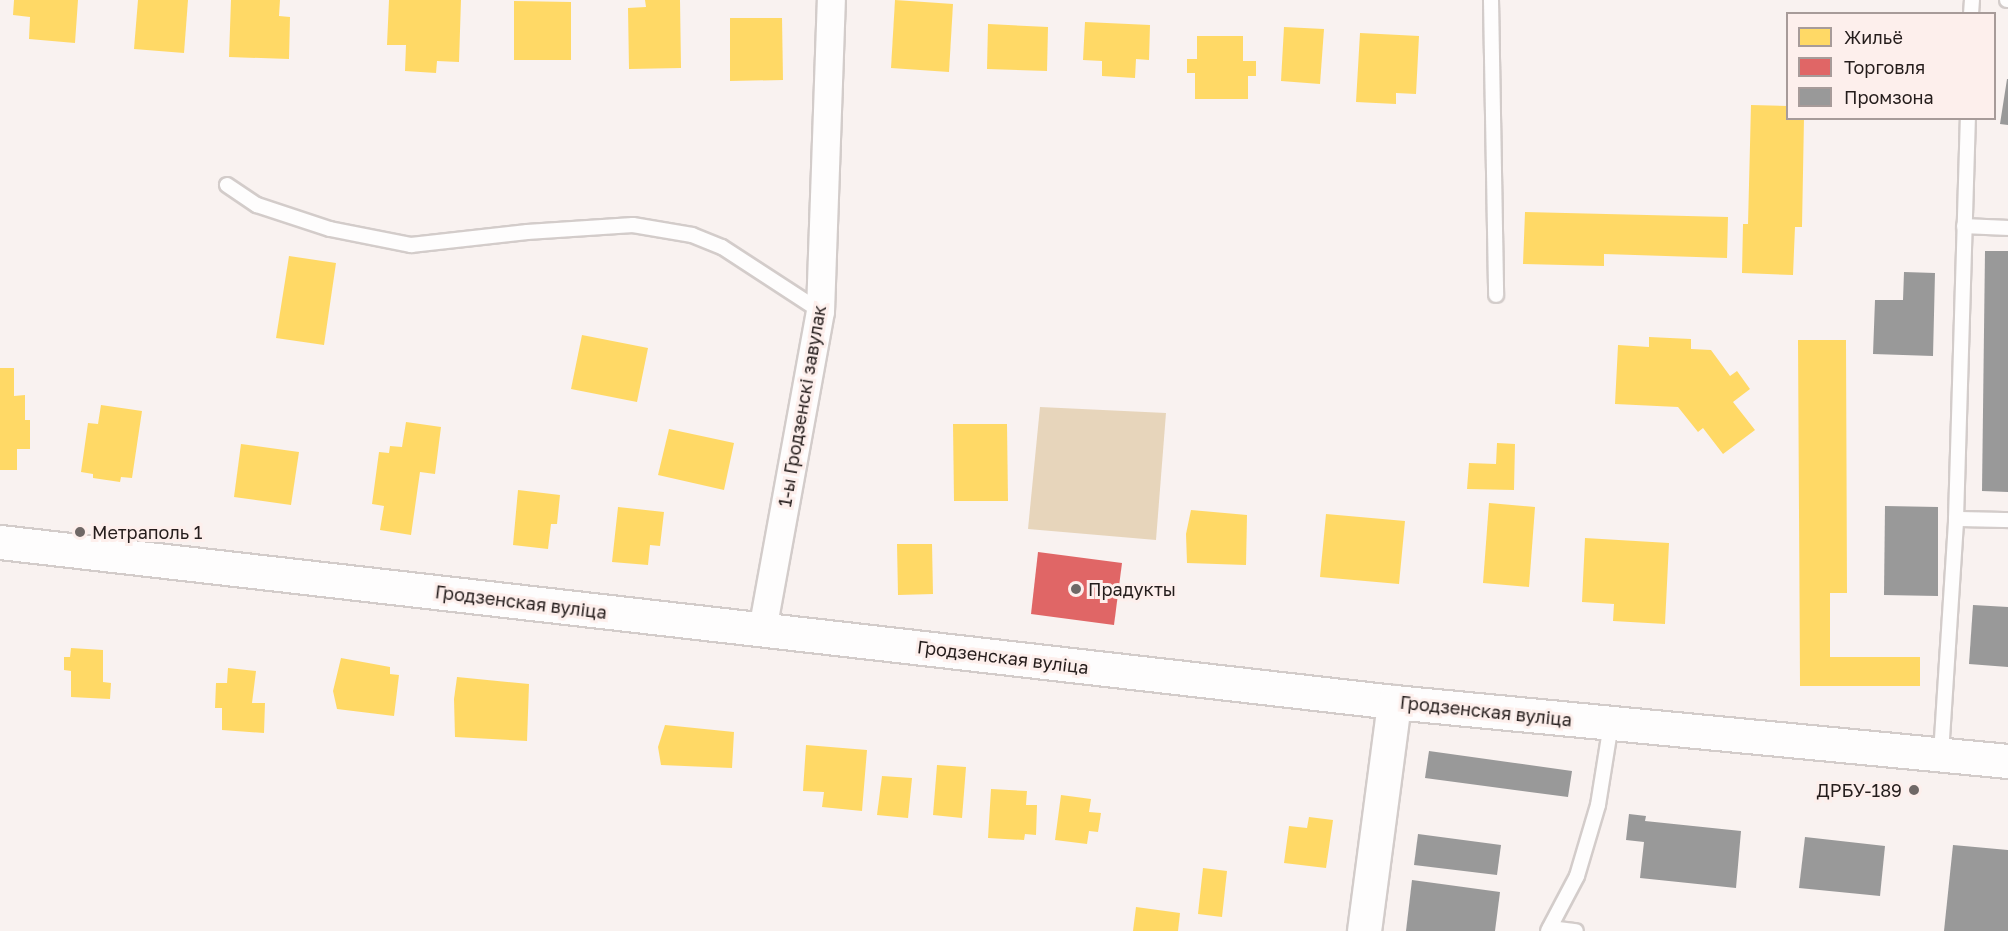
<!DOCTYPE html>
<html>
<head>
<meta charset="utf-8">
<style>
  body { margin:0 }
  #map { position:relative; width:2008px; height:931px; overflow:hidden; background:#f9f2f0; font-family:"Golos Text",sans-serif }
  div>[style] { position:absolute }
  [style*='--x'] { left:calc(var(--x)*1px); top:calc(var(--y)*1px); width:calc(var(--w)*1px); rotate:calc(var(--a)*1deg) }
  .forest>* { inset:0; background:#e7d5bb }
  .homes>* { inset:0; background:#ffd966 }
  .shops>* { inset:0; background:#e06666 }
  .industry>* { inset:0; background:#999 }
  .roads { filter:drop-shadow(2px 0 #d3ccca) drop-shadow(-2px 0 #d3ccca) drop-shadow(0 2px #d3ccca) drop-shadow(0 -2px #d3ccca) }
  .service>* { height:14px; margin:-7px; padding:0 7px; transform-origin:7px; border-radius:7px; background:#fefdfd }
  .minor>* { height:27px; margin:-13.5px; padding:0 13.5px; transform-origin:13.5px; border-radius:13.5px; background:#fefdfd }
  .tertiary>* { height:33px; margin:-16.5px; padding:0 16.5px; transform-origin:16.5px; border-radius:16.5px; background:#fefdfd }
  .dots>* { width:16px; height:16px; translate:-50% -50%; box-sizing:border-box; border:3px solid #fdefec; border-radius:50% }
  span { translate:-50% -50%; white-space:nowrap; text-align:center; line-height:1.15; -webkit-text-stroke:6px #fdefec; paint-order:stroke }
  .street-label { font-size:18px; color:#251d1c }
  .poi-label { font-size:18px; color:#251d1c }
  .left { translate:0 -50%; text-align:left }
  .right { translate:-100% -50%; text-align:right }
  .legend { position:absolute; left:1786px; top:12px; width:210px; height:108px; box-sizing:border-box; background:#fdefec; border:2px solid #a79b99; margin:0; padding:8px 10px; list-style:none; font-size:18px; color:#251d1c }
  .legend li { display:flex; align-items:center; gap:12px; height:30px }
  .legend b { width:30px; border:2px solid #a79b99 }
</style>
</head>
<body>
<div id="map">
  <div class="forest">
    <i style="clip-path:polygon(1040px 407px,1166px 413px,1156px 540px,1028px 529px)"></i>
  </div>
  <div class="homes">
    <i style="clip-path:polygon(14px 0,78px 0,75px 43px,29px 39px,30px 17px,13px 15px)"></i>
    <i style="clip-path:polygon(138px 0,188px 0,184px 53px,134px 49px)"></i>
    <i style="clip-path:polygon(231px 0,280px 0,279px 16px,290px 17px,289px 59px,229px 57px)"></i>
    <i style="clip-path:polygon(389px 0,461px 0,459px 62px,437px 61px,436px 73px,405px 71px,406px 45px,387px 45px)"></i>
    <i style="clip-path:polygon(645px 0,680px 0,681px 68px,629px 69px,628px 8px,646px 7px)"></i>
    <i style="clip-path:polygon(895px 0,953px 4px,949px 72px,891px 68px)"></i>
    <i style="clip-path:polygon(514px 1px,571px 2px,571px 60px,514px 60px)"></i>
    <i style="clip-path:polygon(730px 18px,782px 18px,783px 80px,730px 81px)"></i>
    <i style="clip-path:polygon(1085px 22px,1150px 25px,1149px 60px,1136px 59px,1135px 78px,1102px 76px,1102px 61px,1083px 60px)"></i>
    <i style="clip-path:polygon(988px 24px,1048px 27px,1047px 71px,987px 69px)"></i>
    <i style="clip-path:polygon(1284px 27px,1324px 29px,1320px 84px,1281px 81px)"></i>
    <i style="clip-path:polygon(1360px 33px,1419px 36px,1416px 94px,1396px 93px,1396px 104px,1356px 102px)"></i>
    <i style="clip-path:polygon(1197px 36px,1243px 36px,1243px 61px,1256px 61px,1256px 76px,1248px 76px,1248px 99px,1195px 99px,1195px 73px,1187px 73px,1187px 59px,1197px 59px)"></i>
    <i style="clip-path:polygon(1751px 105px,1788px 106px,1788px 118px,1804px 118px,1802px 227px,1795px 227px,1793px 275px,1742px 273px,1743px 224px,1748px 224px)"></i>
    <i style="clip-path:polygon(1525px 212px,1728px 217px,1727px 258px,1604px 254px,1604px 266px,1523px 264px)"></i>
    <i style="clip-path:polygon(289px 256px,336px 263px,324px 345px,276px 338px)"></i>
    <i style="clip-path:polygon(582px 335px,648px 348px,637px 402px,571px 389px)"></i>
    <i style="clip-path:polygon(1649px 337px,1691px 339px,1691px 349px,1711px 350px,1730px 376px,1737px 371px,1750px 389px,1733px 402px,1755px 430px,1723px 454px,1703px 428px,1698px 432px,1678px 407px,1615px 404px,1618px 345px,1649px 347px)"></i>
    <i style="clip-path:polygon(1798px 340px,1846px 340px,1847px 593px,1830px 593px,1830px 657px,1920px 657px,1920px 686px,1800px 686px)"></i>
    <i style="clip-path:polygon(0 368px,14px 368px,14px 396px,25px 395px,25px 420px,30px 420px,30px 449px,17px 449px,17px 470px,0 470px)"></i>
    <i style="clip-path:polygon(101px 405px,142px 411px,132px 478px,121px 477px,120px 482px,93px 478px,93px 474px,81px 472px,88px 423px,98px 424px)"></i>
    <i style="clip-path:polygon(406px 422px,441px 427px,435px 474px,420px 472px,411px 535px,380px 530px,384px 506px,372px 504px,379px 452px,389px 453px,390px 446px,402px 447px)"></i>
    <i style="clip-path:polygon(953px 424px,1007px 424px,1008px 501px,954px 501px)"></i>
    <i style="clip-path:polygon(669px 429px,734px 443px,724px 490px,658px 475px)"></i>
    <i style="clip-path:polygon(1497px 443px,1515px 444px,1514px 490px,1467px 489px,1469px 463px,1496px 464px)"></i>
    <i style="clip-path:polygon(241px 444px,299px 452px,291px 505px,234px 497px)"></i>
    <i style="clip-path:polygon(518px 490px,560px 495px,557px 524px,551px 524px,548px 549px,513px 545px)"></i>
    <i style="clip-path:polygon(1489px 503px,1535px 507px,1529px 587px,1483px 583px)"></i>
    <i style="clip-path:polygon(618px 507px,664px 512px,660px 546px,650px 545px,648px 565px,612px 562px)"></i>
    <i style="clip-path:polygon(1191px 510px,1247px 515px,1246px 565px,1187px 563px,1186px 534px)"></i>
    <i style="clip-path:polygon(1326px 514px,1405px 521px,1399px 584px,1320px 577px)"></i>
    <i style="clip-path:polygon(1585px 538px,1669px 543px,1665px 624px,1613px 621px,1614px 604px,1582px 602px)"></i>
    <i style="clip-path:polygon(897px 544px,932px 544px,933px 594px,898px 595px)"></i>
    <i style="clip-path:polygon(71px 648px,103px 650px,103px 682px,111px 683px,110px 699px,71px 697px,71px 671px,64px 670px,64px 657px,70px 657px)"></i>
    <i style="clip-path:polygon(341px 658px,390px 667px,390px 674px,399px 675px,394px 716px,337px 709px,333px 691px)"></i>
    <i style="clip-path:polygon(228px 668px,256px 671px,252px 703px,265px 703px,264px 733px,222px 730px,222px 708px,215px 708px,216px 683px,227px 683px)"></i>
    <i style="clip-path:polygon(457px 677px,529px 684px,527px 741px,455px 737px,454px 699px)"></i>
    <i style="clip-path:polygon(665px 725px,734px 732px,732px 768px,661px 765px,658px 747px)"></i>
    <i style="clip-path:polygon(806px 745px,867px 750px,862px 811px,822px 807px,824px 792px,803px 791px)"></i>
    <i style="clip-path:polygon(937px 765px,966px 767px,962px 818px,933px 815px)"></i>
    <i style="clip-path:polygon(882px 776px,912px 778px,908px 818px,877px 815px)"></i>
    <i style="clip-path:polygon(991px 789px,1027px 791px,1026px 805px,1037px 805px,1036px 835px,1025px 834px,1024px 840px,988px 838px)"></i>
    <i style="clip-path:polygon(1061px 795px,1091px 799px,1089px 812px,1101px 813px,1098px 832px,1089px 831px,1087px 844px,1055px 840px)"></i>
    <i style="clip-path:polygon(1309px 817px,1333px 820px,1326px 868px,1284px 863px,1289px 826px,1307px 828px)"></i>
    <i style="clip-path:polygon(1203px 868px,1227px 871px,1222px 917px,1198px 914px)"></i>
    <i style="clip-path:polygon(1136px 907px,1180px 913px,1178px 931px,1133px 931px)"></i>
  </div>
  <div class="shops">
    <i style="clip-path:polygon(1038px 552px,1122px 563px,1114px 625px,1031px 614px)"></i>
  </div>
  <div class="industry">
    <i style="clip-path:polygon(2007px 79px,2008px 79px,2008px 125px,2000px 124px)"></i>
    <i style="clip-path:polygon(1985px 251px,2008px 251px,2008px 492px,1982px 491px)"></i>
    <i style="clip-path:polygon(1904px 272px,1935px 273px,1933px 356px,1873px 354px,1875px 300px,1903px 300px)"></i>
    <i style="clip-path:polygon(1885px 506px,1938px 507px,1938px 596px,1884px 595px)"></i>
    <i style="clip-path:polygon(1973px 605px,2008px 607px,2008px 667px,1969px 664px)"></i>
    <i style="clip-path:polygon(1429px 751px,1572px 771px,1568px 797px,1425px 778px)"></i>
    <i style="clip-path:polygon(1629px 814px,1646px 816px,1645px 821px,1741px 831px,1736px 888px,1640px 878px,1644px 842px,1626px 840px)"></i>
    <i style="clip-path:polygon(1418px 834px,1501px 845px,1497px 875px,1414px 865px)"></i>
    <i style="clip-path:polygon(1805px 837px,1885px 846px,1880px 896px,1799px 888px)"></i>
    <i style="clip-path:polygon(1953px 845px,2008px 850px,2008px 931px,1944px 931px)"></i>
    <i style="clip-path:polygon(1412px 880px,1500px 892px,1495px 931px,1406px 931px)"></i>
  </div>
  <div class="roads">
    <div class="service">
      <i style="--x:1491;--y:0;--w:295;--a:89"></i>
      <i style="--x:2007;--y:0;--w:1;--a:0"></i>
      <i style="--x:1971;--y:14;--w:14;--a:-86"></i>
      <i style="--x:227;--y:185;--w:36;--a:34"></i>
      <i style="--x:257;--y:205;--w:77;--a:18.2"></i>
      <i style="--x:330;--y:229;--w:83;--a:11.2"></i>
      <i style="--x:411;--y:245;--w:117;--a:-6.4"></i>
      <i style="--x:527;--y:232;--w:106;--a:-3.8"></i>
      <i style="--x:633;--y:225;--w:60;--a:9.6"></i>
      <i style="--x:692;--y:235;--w:32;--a:22"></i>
      <i style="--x:722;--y:247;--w:117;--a:33.1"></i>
      <i style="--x:1964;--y:226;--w:44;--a:2.6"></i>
      <i style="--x:1956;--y:519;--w:52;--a:1.1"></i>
      <i style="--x:1941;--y:754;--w:235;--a:-86.3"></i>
      <i style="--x:1956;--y:519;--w:401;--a:-88.3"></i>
      <i style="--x:1550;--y:928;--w:26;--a:7"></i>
      <i style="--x:1548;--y:931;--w:62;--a:-62.2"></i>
      <i style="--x:1577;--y:876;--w:74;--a:-73.5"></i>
      <i style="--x:1598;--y:805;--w:82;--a:-80.9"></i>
    </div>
    <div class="minor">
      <i style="--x:762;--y:630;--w:324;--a:-79.7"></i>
      <i style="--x:820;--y:311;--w:311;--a:-88"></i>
    </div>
    <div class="tertiary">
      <i style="--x:0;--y:542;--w:1403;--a:6.55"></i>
      <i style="--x:1394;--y:702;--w:617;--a:5.49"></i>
      <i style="--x:1364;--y:931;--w:231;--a:-82.5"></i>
    </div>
  </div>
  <div class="dots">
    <i style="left:80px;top:532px;background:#6f6866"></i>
    <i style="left:1076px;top:589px;background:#6f6866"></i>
    <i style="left:1914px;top:790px;background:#6f6866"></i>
  </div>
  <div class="street-label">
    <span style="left:802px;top:406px;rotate:-80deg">1-ы Гродзенскі завулак</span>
    <span style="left:521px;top:602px;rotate:7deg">Гродзенская вуліца</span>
    <span style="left:1003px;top:657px;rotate:7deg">Гродзенская вуліца</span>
    <span style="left:1486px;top:711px;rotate:6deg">Гродзенская вуліца</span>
  </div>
  <div class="poi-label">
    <span class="left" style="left:92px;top:532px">Метраполь 1</span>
    <span class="left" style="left:1088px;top:589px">Прадукты</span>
    <span class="right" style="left:1902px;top:790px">ДРБУ-189</span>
  </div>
  <ul class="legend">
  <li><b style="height:16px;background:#ffd966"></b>Жильё</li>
  <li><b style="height:16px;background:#e06666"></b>Торговля</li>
  <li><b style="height:16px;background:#999"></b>Промзона</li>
  </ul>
</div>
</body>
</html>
